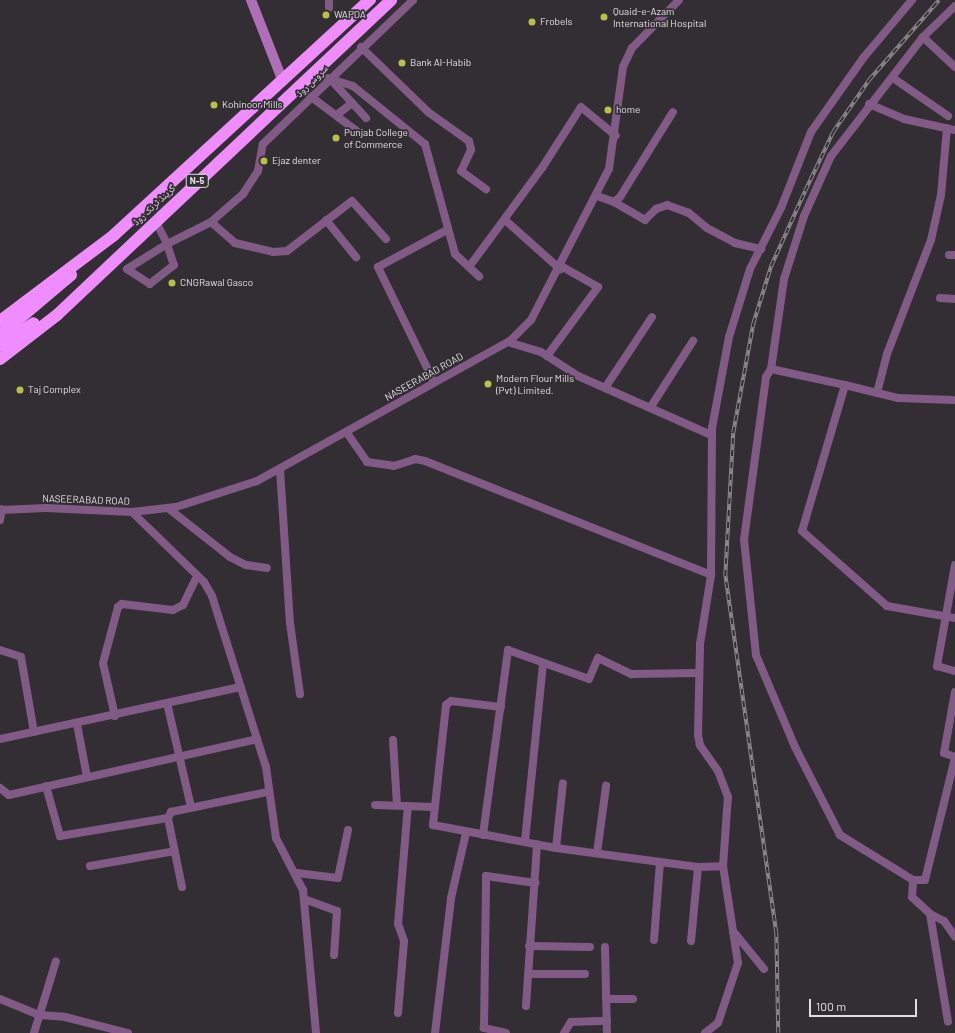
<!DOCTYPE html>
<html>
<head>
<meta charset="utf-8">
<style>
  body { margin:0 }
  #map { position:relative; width:955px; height:1033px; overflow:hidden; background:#332e34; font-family:Barlow,"Noto Naskh Arabic",sans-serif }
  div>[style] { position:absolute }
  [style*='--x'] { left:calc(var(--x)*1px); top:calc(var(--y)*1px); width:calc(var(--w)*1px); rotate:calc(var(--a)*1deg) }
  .street>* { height:8px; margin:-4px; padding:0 4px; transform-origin:4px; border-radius:4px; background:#815a86 }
  .secondary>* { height:10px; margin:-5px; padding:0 5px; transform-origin:5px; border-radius:5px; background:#ae6fb7 }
  .highway>* { height:12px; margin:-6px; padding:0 6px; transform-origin:6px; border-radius:6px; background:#f08dfe }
  .rail>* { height:3.5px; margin-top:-1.75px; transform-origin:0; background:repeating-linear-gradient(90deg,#332e34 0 6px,#8c888d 0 12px); box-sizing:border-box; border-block:1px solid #8c888d }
  .dots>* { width:11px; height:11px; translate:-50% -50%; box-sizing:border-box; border:2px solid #332e34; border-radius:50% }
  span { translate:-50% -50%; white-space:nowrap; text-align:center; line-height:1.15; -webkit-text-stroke:3.5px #332e34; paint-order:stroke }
  .shield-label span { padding:1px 3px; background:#332e34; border:1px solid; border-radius:3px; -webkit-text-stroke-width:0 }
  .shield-label { font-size:9px; color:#e1dee1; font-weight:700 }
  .poi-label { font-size:10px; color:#e1dee1 }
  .left { translate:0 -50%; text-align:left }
  .street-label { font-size:10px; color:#e1dee1 }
  .scale { position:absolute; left:809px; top:999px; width:108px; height:18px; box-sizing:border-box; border:2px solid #e1dee1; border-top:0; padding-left:5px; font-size:12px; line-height:14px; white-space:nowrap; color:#e1dee1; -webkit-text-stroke:3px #332e34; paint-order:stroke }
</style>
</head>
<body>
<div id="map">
  <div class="street">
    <i style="--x:329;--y:0;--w:8;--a:90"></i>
    <i style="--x:955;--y:6;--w:45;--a:135.9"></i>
    <i style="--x:923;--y:37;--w:150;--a:127.7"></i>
    <i style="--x:831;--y:156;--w:66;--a:114.2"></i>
    <i style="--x:804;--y:216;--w:66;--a:107.6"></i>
    <i style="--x:784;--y:279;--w:91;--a:98.2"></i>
    <i style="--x:771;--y:369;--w:9;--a:122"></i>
    <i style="--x:766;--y:377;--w:163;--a:97.7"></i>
    <i style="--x:744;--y:539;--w:117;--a:84.1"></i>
    <i style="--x:756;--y:655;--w:100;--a:67"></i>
    <i style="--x:795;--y:747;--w:99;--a:62.9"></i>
    <i style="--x:840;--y:835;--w:86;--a:31.7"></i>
    <i style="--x:913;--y:880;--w:17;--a:93"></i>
    <i style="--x:912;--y:897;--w:25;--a:43"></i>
    <i style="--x:930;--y:914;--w:16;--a:27"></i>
    <i style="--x:944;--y:921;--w:19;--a:55"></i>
    <i style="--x:923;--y:37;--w:44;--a:43.2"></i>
    <i style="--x:361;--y:47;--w:93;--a:44.1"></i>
    <i style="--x:428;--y:112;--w:50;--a:35.3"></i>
    <i style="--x:469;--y:141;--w:9;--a:77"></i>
    <i style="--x:471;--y:150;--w:23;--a:115"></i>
    <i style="--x:461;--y:171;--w:31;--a:36"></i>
    <i style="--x:328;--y:78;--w:26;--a:18"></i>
    <i style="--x:353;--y:86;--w:92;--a:38.9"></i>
    <i style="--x:425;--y:144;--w:114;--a:74.7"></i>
    <i style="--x:455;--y:254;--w:33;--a:43"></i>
    <i style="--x:893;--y:78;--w:67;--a:34.6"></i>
    <i style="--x:333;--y:82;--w:49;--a:47.5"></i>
    <i style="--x:310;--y:96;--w:60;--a:36.9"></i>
    <i style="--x:869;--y:104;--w:38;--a:23"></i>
    <i style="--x:904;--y:119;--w:52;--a:12.2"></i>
    <i style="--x:338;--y:114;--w:18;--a:-38"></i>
    <i style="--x:597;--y:196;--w:18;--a:19"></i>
    <i style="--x:614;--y:202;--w:8;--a:-40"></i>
    <i style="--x:620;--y:197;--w:100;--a:-58.1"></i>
    <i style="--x:614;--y:202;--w:36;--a:30"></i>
    <i style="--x:645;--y:220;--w:16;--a:-45"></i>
    <i style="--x:656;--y:209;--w:12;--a:-20"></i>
    <i style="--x:667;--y:205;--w:23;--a:20"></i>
    <i style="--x:689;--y:213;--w:23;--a:40"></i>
    <i style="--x:707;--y:228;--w:32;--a:28"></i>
    <i style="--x:735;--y:243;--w:27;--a:13"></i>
    <i style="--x:155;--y:220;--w:27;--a:63"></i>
    <i style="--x:167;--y:244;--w:22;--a:72"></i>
    <i style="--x:174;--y:265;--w:31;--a:142"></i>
    <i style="--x:150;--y:284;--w:27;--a:-147"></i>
    <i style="--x:127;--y:269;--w:47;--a:-32"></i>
    <i style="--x:167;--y:244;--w:49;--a:-26.6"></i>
    <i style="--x:211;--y:222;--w:43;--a:-41.2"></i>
    <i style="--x:243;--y:194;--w:27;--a:-57"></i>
    <i style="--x:258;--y:171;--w:27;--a:-80"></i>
    <i style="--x:263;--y:144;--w:208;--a:-43.8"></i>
    <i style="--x:326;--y:220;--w:48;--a:51"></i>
    <i style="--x:505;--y:220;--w:74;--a:41.7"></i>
    <i style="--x:211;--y:222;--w:32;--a:41"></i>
    <i style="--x:235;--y:243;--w:39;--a:13"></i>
    <i style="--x:273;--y:252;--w:14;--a:-4"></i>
    <i style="--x:287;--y:251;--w:82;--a:-37.6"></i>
    <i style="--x:352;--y:201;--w:51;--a:48.2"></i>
    <i style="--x:949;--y:255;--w:6;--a:0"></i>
    <i style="--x:469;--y:267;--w:123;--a:-53.6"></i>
    <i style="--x:542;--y:168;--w:72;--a:-57.4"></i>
    <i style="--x:581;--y:107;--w:45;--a:39.6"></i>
    <i style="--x:940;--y:298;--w:15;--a:4"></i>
    <i style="--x:508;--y:342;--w:34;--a:17"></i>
    <i style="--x:541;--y:352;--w:44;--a:33"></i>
    <i style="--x:578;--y:376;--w:145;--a:23.9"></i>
    <i style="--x:547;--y:356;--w:86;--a:-53.5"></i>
    <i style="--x:598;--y:287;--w:43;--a:-150.4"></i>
    <i style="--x:771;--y:369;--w:76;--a:12.2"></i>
    <i style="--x:845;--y:385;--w:152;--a:106.4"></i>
    <i style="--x:802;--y:531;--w:113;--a:41.4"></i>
    <i style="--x:887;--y:606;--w:69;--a:10"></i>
    <i style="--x:434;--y:382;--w:128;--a:-116"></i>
    <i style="--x:378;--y:267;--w:78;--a:-28.2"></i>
    <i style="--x:845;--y:385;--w:55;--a:13.8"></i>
    <i style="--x:898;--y:398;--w:55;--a:2.1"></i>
    <i style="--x:605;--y:388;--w:85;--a:-56.5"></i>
    <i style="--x:877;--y:393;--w:40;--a:-75.6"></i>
    <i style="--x:887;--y:354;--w:122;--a:-68.9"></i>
    <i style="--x:931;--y:240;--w:46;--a:-77.5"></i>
    <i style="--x:941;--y:195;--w:67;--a:-84.9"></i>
    <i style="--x:650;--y:408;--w:80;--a:-57.3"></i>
    <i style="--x:347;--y:433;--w:35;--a:55"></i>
    <i style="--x:367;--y:462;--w:27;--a:8"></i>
    <i style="--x:394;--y:466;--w:22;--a:-18"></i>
    <i style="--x:415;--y:459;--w:10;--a:11"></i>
    <i style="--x:425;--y:461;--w:308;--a:21.7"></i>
    <i style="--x:280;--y:469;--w:154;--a:86.3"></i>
    <i style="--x:290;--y:623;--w:72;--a:82"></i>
    <i style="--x:168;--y:508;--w:79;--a:38.3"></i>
    <i style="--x:230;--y:557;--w:18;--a:27"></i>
    <i style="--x:246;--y:565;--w:21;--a:8"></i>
    <i style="--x:0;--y:510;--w:46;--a:-2.5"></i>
    <i style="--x:46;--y:508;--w:86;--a:2.7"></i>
    <i style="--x:132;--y:512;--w:44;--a:-6.5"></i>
    <i style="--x:176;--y:507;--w:85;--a:-17.8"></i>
    <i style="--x:257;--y:481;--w:289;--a:-29"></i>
    <i style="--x:510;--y:341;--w:30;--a:-45"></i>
    <i style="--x:531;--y:320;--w:170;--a:-62.7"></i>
    <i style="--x:609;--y:169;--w:103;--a:-82.2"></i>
    <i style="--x:623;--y:67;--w:21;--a:-65"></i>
    <i style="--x:632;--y:48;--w:67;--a:-45.6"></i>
    <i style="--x:132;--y:512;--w:100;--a:44.2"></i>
    <i style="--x:204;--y:582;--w:16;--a:60"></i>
    <i style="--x:212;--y:596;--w:179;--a:72.5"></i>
    <i style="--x:266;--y:767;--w:72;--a:82"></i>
    <i style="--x:276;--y:838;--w:59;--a:62.6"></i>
    <i style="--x:303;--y:890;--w:144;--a:84.8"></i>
    <i style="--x:0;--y:520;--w:11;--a:-80"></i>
    <i style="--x:955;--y:565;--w:103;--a:100.1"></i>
    <i style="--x:937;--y:666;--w:19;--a:16"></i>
    <i style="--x:0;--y:650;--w:22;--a:18"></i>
    <i style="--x:21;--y:657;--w:76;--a:80.2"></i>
    <i style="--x:955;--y:692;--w:62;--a:100.2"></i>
    <i style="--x:944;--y:753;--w:12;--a:20"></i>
    <i style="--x:167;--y:703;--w:107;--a:77"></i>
    <i style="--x:501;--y:707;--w:50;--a:-173.2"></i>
    <i style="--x:451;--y:701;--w:6;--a:141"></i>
    <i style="--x:446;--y:705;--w:121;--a:96.2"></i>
    <i style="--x:433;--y:825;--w:125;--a:10.6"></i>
    <i style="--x:556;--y:848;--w:143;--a:7.6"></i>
    <i style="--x:698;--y:867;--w:25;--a:-2"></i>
    <i style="--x:115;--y:716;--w:54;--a:-102.8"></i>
    <i style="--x:103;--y:663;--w:58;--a:-75"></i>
    <i style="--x:118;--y:607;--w:5;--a:-37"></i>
    <i style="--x:122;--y:604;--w:51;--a:6.7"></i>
    <i style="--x:173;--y:610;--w:11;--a:-27"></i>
    <i style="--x:183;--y:605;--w:32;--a:-64"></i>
    <i style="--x:77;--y:724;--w:54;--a:79.3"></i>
    <i style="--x:0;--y:739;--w:246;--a:-12.2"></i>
    <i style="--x:393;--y:740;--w:65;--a:86.5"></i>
    <i style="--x:46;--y:786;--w:52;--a:74.4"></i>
    <i style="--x:60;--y:836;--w:109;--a:-9.5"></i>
    <i style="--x:0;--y:788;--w:11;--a:38"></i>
    <i style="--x:9;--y:795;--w:254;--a:-12.7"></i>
    <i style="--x:375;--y:805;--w:60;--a:1.9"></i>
    <i style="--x:483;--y:835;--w:187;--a:-82.3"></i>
    <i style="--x:508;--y:650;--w:86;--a:19.7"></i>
    <i style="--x:589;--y:679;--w:23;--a:-67"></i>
    <i style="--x:598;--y:658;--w:37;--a:26"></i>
    <i style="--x:631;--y:674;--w:68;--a:-0.8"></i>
    <i style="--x:525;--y:841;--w:179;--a:-84.2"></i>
    <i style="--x:556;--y:848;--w:65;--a:-83.9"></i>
    <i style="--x:597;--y:853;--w:68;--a:-82.3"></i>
    <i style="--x:90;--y:866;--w:86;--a:-10"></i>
    <i style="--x:297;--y:873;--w:41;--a:7"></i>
    <i style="--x:338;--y:878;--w:49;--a:-78.2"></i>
    <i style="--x:913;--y:880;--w:12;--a:0"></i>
    <i style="--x:925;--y:880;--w:126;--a:-76.2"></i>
    <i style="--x:182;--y:887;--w:70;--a:-101.5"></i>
    <i style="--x:168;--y:818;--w:7;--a:-63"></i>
    <i style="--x:171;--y:812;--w:99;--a:-11.7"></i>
    <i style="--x:304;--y:899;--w:35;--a:20"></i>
    <i style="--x:337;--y:911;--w:44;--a:93.9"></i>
    <i style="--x:930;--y:914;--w:109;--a:80.5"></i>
    <i style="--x:654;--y:940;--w:78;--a:-85.6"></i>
    <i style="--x:691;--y:941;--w:74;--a:-84.6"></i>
    <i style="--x:529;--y:946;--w:61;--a:0.9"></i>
    <i style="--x:605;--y:947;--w:86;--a:88.7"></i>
    <i style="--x:764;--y:969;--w:49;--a:-129.2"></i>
    <i style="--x:733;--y:931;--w:66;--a:-98.7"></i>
    <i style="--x:723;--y:866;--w:69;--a:-85.9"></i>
    <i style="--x:728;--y:797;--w:28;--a:-111"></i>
    <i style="--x:718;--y:771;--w:32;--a:-125"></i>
    <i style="--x:700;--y:745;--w:10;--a:-101"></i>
    <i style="--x:698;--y:735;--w:91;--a:-88.7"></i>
    <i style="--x:700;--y:644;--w:70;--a:-80.9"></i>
    <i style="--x:711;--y:575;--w:147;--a:-89.6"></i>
    <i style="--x:712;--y:428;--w:93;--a:-79.4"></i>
    <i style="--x:729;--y:337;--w:71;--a:-72.8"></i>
    <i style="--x:750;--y:269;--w:68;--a:-63.1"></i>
    <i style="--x:781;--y:208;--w:82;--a:-68.5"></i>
    <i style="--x:811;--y:132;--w:92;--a:-54.8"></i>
    <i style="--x:864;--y:57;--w:75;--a:-49.9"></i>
    <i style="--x:528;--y:974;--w:57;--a:0"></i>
    <i style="--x:0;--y:999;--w:42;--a:22.3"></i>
    <i style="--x:39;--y:1015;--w:26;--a:4"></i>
    <i style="--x:65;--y:1017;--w:65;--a:14.3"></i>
    <i style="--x:606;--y:999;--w:27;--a:0"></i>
    <i style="--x:526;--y:1006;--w:162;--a:-86.1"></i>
    <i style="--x:398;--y:1013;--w:72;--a:-85.2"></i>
    <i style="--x:404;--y:941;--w:18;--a:-109"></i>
    <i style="--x:398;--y:924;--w:118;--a:-85.2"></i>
    <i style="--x:34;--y:1033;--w:75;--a:-73"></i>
    <i style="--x:435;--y:1033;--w:136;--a:-83.2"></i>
    <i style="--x:451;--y:898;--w:67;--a:-77"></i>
    <i style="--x:506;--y:1033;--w:23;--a:-167"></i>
    <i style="--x:484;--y:1028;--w:152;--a:-89.2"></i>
    <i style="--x:486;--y:876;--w:50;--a:8"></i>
    <i style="--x:564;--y:1033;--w:13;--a:-58"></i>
    <i style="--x:571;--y:1022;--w:36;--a:-2"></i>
    <i style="--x:705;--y:1033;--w:16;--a:-38"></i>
    <i style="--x:718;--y:1023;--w:63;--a:-71.6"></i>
    <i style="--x:738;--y:963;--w:32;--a:-99"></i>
  </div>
  <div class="secondary">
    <i style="--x:251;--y:0;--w:85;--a:68.6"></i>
  </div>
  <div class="highway">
    <i style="--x:0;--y:321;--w:143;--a:-37"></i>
    <i style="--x:114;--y:235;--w:348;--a:-42.6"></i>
    <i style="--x:0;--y:335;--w:93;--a:-40.2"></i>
    <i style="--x:0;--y:345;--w:40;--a:-32.9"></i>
    <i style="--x:0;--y:359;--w:72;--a:-37.7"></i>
    <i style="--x:57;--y:315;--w:459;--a:-43.3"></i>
  </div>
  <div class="rail">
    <i style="--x:778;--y:1033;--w:100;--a:-91.1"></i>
    <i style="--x:776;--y:933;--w:361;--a:-98.1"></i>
    <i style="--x:725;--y:576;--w:143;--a:-86.8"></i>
    <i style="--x:733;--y:433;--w:111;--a:-79.6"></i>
    <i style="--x:753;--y:324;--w:61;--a:-72.8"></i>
    <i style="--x:771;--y:266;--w:82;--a:-65.6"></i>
    <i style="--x:805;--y:191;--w:65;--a:-64.6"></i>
    <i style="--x:833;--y:132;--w:63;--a:-55.3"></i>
    <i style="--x:869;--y:80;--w:106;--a:-48.8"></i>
  </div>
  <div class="dots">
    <i style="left:326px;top:15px;background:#b9c046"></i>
    <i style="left:604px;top:17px;background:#b9c046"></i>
    <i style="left:532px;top:22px;background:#b9c046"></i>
    <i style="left:402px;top:63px;background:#b9c046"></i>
    <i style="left:214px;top:105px;background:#b9c046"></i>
    <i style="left:608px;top:110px;background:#b9c046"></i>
    <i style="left:336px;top:138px;background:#b9c046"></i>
    <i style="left:264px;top:161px;background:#b9c046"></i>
    <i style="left:172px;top:283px;background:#b9c046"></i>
    <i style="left:488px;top:384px;background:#b9c046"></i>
    <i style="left:20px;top:390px;background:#b9c046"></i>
  </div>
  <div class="shield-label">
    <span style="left:197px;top:181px">N-5</span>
  </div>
  <div class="poi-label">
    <span class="left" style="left:613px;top:17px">Quaid-e-Azam<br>International Hospital</span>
    <span class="left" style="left:334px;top:15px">WAPDA</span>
    <span class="left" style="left:540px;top:22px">Frobels</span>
    <span class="left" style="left:410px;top:63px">Bank Al-Habib</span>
    <span class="left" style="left:222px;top:105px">Kohinoor Mills</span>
    <span class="left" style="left:616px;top:110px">home</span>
    <span class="left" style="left:344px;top:138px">Punjab College<br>of Commerce</span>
    <span class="left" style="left:272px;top:161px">Ejaz denter</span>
    <span class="left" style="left:180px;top:283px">CNGRawal Gasco</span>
    <span class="left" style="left:496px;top:384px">Modern Flour Mills<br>(Pvt) Limited.</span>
    <span class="left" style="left:28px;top:390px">Taj Complex</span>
  </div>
  <div class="street-label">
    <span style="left:312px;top:81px;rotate:-45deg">سروس روڈ</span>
    <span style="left:154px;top:205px;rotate:-43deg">گرینڈ ٹرنک روڈ</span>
    <span style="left:424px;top:377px;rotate:-29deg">NASEERABAD ROAD</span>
    <span style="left:86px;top:500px;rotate:2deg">NASEERABAD ROAD</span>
  </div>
  <div class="scale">100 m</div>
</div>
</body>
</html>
